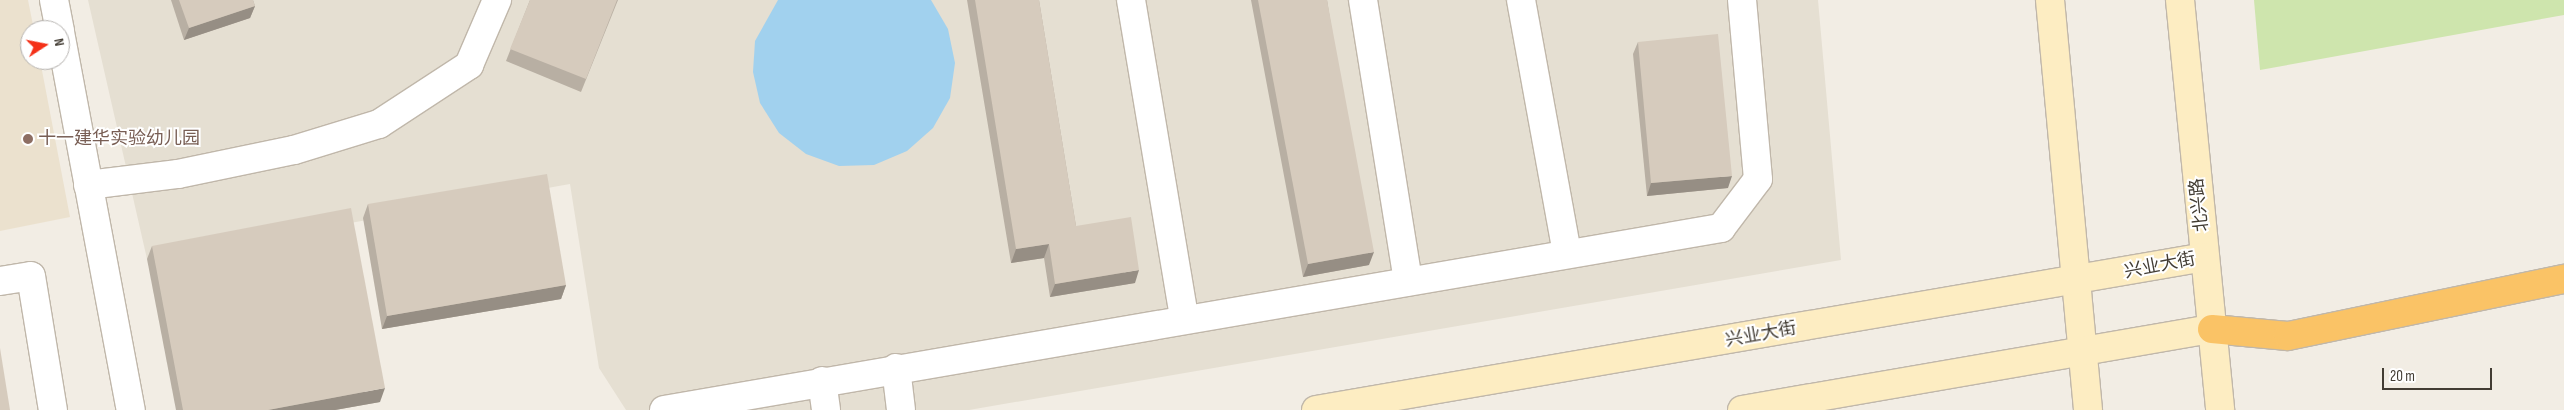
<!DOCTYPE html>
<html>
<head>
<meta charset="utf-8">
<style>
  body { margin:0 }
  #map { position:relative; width:2564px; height:410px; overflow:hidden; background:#f2ede4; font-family:"Sofia Sans Condensed","Noto Sans SC",sans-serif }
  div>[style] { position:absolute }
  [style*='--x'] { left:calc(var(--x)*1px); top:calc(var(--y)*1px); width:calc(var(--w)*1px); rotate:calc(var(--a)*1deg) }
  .residential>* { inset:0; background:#e5dfd2 }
  .education>* { inset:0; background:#ebe1ce }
  .green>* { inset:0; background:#cee5ad }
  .water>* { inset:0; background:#a1d1ee }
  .roads { filter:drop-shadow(1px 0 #c0b7aa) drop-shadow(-1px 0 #c0b7aa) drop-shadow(0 1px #c0b7aa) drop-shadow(0 -1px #c0b7aa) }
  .minor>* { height:28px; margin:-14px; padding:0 14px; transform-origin:14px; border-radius:14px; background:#fff }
  .secondary>* { height:28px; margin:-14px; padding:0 14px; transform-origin:14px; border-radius:14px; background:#fdedc2 }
  .motorway>* { height:28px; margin:-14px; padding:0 14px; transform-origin:14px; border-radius:14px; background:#fac366 }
  .wall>* { inset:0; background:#b8afa3 }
  .shaded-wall>* { inset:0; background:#968e84 }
  .building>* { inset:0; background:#d6cbbd }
  .dots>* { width:14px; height:14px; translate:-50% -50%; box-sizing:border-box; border:2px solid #fff; border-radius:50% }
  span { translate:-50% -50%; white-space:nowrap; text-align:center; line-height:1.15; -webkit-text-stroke:4px #fff; paint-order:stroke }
  .education-label { font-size:18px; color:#785e54 }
  .left { translate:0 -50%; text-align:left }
  .street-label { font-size:18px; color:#433d34 }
  .north { position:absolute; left:20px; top:20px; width:50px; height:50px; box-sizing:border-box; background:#fff; border:1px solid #b4b1ae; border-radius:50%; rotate:79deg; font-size:14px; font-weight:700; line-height:20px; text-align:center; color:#433d34 }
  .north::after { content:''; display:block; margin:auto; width:18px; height:22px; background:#f43118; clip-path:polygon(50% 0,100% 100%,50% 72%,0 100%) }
  .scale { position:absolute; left:2382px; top:368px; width:110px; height:22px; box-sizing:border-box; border:2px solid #433d34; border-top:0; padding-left:6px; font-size:15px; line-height:18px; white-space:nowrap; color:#433d34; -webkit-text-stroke:4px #fff; paint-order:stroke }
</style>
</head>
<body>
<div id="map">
  <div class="residential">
    <i style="clip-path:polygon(88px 0,1818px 0,1841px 260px,969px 410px,626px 410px,599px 368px,570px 184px,147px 259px)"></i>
  </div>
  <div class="education">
    <i style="clip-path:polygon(0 0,28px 0,34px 30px,30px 30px,30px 60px,40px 60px,70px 217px,0 231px)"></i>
  </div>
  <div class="green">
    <i style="clip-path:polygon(2254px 0,2564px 0,2564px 15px,2260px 70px)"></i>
  </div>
  <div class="water">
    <i style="clip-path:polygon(778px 0,931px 0,948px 29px,955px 63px,950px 98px,933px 128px,907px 151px,874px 165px,839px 166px,806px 154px,779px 133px,760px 103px,753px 72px,755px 41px)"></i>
  </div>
  <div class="roads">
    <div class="minor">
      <i style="--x:54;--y:0;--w:31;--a:79"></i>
      <i style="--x:1131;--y:0;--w:322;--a:80.5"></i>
      <i style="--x:1363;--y:0;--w:285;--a:80.9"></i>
      <i style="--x:1521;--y:0;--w:258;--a:79.7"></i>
      <i style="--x:60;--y:32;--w:385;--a:79.4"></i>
      <i style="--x:88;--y:185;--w:91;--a:-7"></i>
      <i style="--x:178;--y:174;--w:118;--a:-11.7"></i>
      <i style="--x:294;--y:150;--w:89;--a:-17"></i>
      <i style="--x:379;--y:124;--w:108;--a:-33.2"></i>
      <i style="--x:469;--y:65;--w:71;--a:-66.7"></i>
      <i style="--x:0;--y:281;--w:31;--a:-9"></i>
      <i style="--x:31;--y:276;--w:136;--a:80.7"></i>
      <i style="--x:896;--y:368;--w:42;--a:83.2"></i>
      <i style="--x:822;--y:381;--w:29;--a:82"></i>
      <i style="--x:664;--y:410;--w:1073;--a:-9.77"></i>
      <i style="--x:1721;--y:228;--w:61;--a:-52.9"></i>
      <i style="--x:1758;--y:179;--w:180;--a:-95.1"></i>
    </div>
    <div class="secondary">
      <i style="--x:2050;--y:0;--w:412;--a:84.7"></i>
      <i style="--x:2180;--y:0;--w:412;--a:84.4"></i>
      <i style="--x:1316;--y:410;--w:902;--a:-9.77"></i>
      <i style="--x:1742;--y:410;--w:477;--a:-9.8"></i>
    </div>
    <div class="motorway">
      <i style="--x:2212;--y:329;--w:76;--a:5.3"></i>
      <i style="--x:2288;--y:336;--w:282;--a:-11.7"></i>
    </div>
  </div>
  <div class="wall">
    <i style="clip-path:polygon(171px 0,253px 0,255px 6px,250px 18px,184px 40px)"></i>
    <i style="clip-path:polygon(530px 0,618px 0,581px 92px,506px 61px)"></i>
    <i style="clip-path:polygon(967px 0,1039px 0,1076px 226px,1135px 283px,1050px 297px,1044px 258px,1011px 263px)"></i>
    <i style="clip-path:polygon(1251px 0,1327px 0,1369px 265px,1303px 277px)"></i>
    <i style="clip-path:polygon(1638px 42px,1728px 188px,1647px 196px,1633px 54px)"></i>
    <i style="clip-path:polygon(368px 204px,566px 285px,561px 299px,382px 329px,363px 218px)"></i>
    <i style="clip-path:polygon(152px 246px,380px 402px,335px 410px,176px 410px,147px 259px)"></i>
  </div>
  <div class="shaded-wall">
    <i style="clip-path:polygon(255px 6px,250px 18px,184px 40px,189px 28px)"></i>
    <i style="clip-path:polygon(1732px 176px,1728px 188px,1647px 196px,1651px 183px)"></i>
    <i style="clip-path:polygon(1049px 244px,1044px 258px,1011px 263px,1016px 249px)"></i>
    <i style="clip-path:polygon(1374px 252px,1369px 265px,1303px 277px,1308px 264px)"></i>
    <i style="clip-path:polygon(1139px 270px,1135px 283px,1050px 297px,1055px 284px)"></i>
    <i style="clip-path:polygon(566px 285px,561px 299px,382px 329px,387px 316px)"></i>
    <i style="clip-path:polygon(385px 388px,380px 402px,335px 410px,268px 410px)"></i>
  </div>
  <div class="building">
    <i style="clip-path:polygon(179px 0,253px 0,255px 6px,189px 28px)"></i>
    <i style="clip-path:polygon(530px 0,617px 0,586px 79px,510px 49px)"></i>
    <i style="clip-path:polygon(975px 0,1039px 0,1076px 226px,1131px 217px,1139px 270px,1055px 284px,1049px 244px,1016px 249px)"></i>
    <i style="clip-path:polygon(1258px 0,1327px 0,1374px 252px,1308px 264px)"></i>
    <i style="clip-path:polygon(1718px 34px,1732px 176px,1651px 183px,1638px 42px)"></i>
    <i style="clip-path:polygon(547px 174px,566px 285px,387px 316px,368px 204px)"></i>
    <i style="clip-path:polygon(351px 208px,385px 388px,268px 410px,183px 410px,152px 246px)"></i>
    <i style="clip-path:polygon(0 348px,10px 410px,0 410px)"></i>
  </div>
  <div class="dots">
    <i style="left:28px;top:139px;background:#8d6e63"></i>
  </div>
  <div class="education-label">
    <span class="left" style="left:38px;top:139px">十一建华实验幼儿园</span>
  </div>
  <div class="street-label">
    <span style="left:2200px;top:205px;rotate:-96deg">北兴路</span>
    <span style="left:2160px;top:266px;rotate:-11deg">兴业大街</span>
    <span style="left:1761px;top:335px;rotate:-10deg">兴业大街</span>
  </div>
  <div class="north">N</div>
  <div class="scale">20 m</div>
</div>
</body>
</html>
